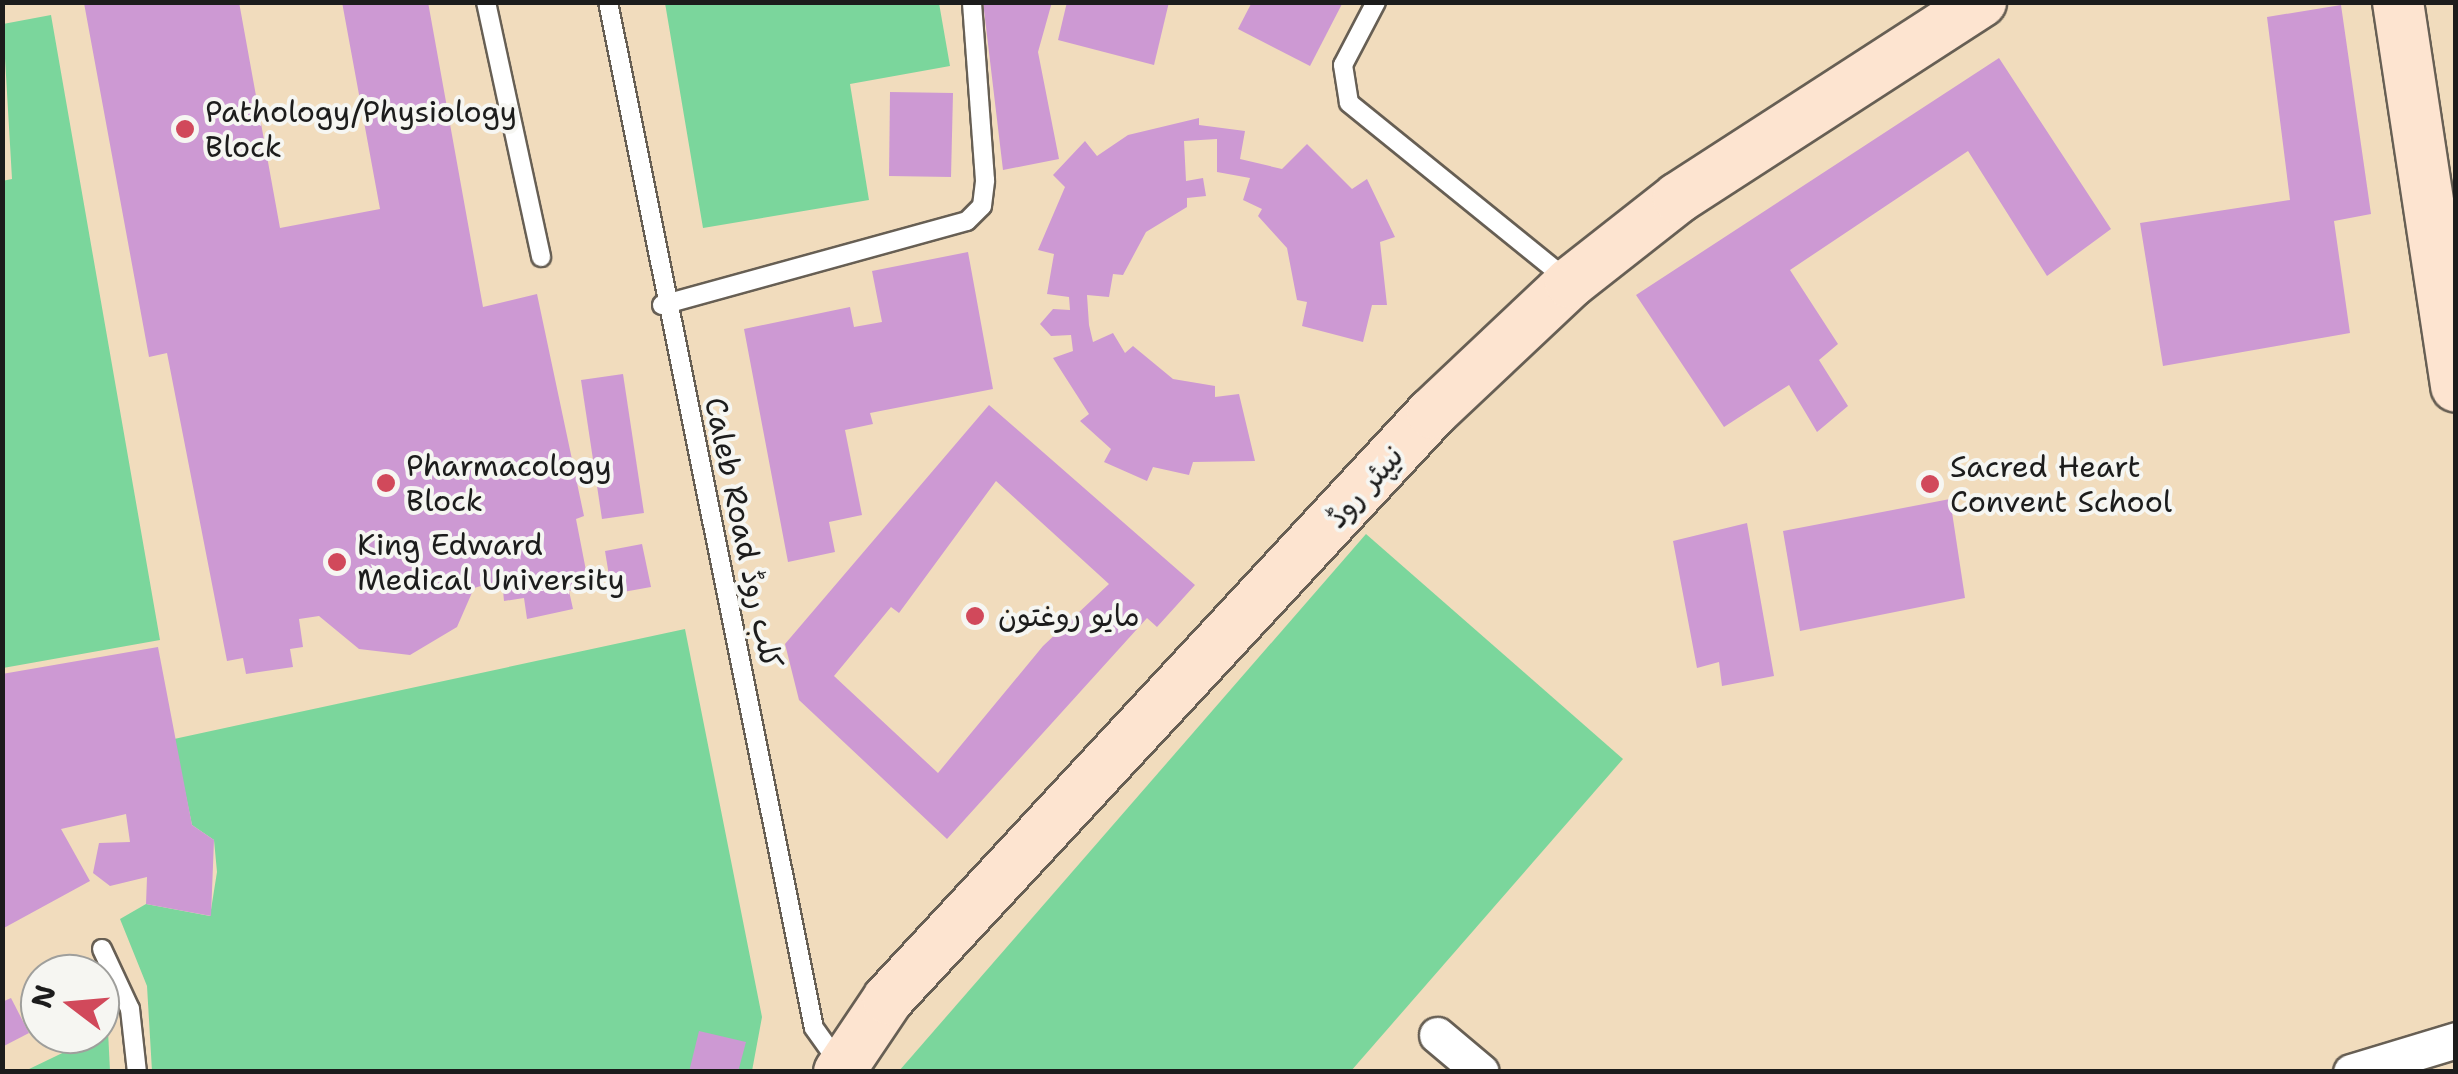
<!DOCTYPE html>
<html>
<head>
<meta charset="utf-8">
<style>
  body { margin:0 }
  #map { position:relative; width:2458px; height:1074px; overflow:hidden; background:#f1dcbd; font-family:"Shantell Sans","Playpen Sans Arabic",sans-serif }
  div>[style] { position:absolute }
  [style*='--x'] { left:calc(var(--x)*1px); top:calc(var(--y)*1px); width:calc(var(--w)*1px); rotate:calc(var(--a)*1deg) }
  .green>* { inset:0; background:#7bd69c }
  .building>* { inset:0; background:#cd99d3 }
  .roads { filter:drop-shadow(2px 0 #675f54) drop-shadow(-2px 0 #675f54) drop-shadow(0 2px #675f54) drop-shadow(0 -2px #675f54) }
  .lane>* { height:18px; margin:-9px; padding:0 9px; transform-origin:9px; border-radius:9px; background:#fff }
  .street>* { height:35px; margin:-17.5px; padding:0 17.5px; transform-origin:17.5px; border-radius:17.5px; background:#fff }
  .secondary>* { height:50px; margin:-25px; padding:0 25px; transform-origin:25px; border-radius:25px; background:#fde4d0 }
  .dots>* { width:28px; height:28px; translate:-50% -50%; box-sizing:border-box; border:5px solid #f6f6f2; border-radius:50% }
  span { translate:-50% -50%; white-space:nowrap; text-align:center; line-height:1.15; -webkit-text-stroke:8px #f6f6f2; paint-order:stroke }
  .poi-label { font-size:30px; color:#1c1c1c }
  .left { translate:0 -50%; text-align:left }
  .street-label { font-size:30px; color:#1c1c1c }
  .frame { position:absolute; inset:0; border:5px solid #1c1c1c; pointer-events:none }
  .north { position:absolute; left:20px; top:954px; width:100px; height:100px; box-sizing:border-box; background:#f6f6f2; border:2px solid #9f9f9c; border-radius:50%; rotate:286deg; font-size:28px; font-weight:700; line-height:40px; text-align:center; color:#1c1c1c }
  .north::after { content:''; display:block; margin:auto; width:35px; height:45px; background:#d1495b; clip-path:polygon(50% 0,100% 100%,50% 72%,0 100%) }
</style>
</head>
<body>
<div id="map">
  <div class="green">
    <i style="clip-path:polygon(665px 3px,939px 3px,950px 66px,850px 84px,869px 200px,703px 228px)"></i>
    <i style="clip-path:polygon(51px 15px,160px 640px,3px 668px,2px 181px,12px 179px,3px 24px)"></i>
    <i style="clip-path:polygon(1366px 534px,1623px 759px,1351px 1071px,899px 1071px)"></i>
    <i style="clip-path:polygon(685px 629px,762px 1017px,752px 1071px,152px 1071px,147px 986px,120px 919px,146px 904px,210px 916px,217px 872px,214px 840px,192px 825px,174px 739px)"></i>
    <i style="clip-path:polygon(108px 1031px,110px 1071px,25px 1071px)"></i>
  </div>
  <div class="building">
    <i style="clip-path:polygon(239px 2px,280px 228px,380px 209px,342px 2px,428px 2px,483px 307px,537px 294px,584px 516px,576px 519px,589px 586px,569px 591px,573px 609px,527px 619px,524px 598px,504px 601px,502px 580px,474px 588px,457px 627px,410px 655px,359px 649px,319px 616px,299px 619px,303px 647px,290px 649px,293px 667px,246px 674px,243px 658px,227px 661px,167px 353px,149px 357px,84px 3px)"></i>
    <i style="clip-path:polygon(983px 2px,1052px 2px,1038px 52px,1059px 159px,1003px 170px)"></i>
    <i style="clip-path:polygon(1067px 2px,1169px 2px,1154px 65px,1058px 40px)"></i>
    <i style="clip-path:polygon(1252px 2px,1343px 2px,1310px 66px,1238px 29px)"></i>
    <i style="clip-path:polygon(2341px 5px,2371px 214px,2334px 221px,2350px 333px,2163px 366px,2140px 223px,2290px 200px,2267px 17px)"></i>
    <i style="clip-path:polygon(1999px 58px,2111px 229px,2047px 276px,1968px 151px,1790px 270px,1838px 344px,1819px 360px,1848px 406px,1817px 432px,1789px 385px,1724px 427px,1636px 295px)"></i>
    <i style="clip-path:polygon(890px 92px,953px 93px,951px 177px,889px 176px)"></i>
    <i style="clip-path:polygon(1199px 118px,1199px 125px,1245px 131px,1240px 159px,1282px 169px,1307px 144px,1352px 189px,1367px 179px,1395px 237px,1380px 242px,1387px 305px,1372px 305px,1363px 342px,1302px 326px,1307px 302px,1297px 300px,1287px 248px,1258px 216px,1262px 209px,1243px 200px,1250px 178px,1217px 172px,1217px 139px,1184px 141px,1186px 181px,1203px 178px,1206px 196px,1187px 198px,1187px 207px,1146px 232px,1123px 275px,1113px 274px,1109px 297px,1087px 295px,1089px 325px,1093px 342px,1113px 333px,1125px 353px,1133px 346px,1173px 379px,1215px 386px,1215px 397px,1239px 394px,1255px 461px,1193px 462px,1189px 475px,1153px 467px,1147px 481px,1104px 462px,1111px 449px,1080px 421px,1089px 414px,1053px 358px,1073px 351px,1071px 335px,1051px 336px,1040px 324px,1053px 309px,1070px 310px,1069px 297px,1047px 294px,1054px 254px,1038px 250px,1065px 187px,1053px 175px,1085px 141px,1097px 156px,1128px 135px)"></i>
    <i style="clip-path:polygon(968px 252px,993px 389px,870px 413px,873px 424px,845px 430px,862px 515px,829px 522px,835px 552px,788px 562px,744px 329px,850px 307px,854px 327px,882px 322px,872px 271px)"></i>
    <i style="clip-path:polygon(623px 374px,644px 513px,602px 519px,581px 380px)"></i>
    <i style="clip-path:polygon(evenodd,989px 405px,1195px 585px,1157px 627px,1147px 618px,947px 839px,799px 700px,785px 644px,989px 405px,996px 481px,1109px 584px,1043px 646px,938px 773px,834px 676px,891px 607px,899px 613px,996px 481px)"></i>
    <i style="clip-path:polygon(1950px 499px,1965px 598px,1800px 631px,1783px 531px)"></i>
    <i style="clip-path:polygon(1747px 523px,1774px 676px,1722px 686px,1719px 662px,1697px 668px,1673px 541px)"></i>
    <i style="clip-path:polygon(642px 544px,651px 587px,612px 594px,605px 551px)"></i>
    <i style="clip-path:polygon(158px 647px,192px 825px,214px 840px,211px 916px,146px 904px,147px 877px,110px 886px,93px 873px,99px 843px,130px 842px,126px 814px,61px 829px,90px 881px,2px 929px,2px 674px)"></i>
    <i style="clip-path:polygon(11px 998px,29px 1033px,2px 1047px,2px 1002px)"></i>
    <i style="clip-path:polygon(699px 1031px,746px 1042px,738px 1072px,689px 1072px)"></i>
  </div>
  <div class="roads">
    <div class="lane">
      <i style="--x:486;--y:2;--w:261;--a:77.8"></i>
      <i style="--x:608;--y:2;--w:1046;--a:78.65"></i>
      <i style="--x:814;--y:1028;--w:47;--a:54.6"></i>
      <i style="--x:1376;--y:2;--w:71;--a:117.6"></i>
      <i style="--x:1343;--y:65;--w:38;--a:81"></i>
      <i style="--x:1349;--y:103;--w:279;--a:39"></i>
      <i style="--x:662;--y:305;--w:316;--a:-15.4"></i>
      <i style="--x:967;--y:221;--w:21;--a:-45"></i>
      <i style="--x:982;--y:206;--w:26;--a:-83"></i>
      <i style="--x:985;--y:180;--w:178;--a:-94.2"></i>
      <i style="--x:102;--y:949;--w:66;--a:65"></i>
      <i style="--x:130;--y:1009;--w:63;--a:83.7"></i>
    </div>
    <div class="street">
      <i style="--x:1437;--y:1035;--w:57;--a:40.1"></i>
      <i style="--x:2351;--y:1072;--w:110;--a:-16.9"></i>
    </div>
    <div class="secondary">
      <i style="--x:2398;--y:2;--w:389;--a:81.4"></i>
      <i style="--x:839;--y:1072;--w:88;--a:-56.1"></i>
      <i style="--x:888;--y:999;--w:800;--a:-47.13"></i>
      <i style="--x:1432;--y:413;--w:190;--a:-43.3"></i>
      <i style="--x:1570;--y:283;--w:137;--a:-38.2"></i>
      <i style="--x:1678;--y:198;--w:361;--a:-32.9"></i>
    </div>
  </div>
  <div class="dots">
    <i style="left:185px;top:129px;background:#d1495b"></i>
    <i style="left:386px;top:483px;background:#d1495b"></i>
    <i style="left:1930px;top:484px;background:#d1495b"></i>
    <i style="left:337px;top:562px;background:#d1495b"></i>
    <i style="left:975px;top:616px;background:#d1495b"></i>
  </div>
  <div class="poi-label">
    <span class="left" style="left:205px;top:129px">Pathology/Physiology<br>Block</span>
    <span class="left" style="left:406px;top:483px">Pharmacology<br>Block</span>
    <span class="left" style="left:1950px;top:484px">Sacred Heart<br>Convent School</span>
    <span class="left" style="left:357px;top:562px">King Edward<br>Medical University</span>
    <span class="left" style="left:998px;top:616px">مایو روغتون</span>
  </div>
  <div class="street-label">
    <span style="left:1365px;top:487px;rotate:-48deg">نیپئر روڈ</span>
    <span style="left:743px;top:533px;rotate:78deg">Caleb Road کلب روڈ</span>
  </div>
  <div class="frame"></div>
  <div class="north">N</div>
</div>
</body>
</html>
